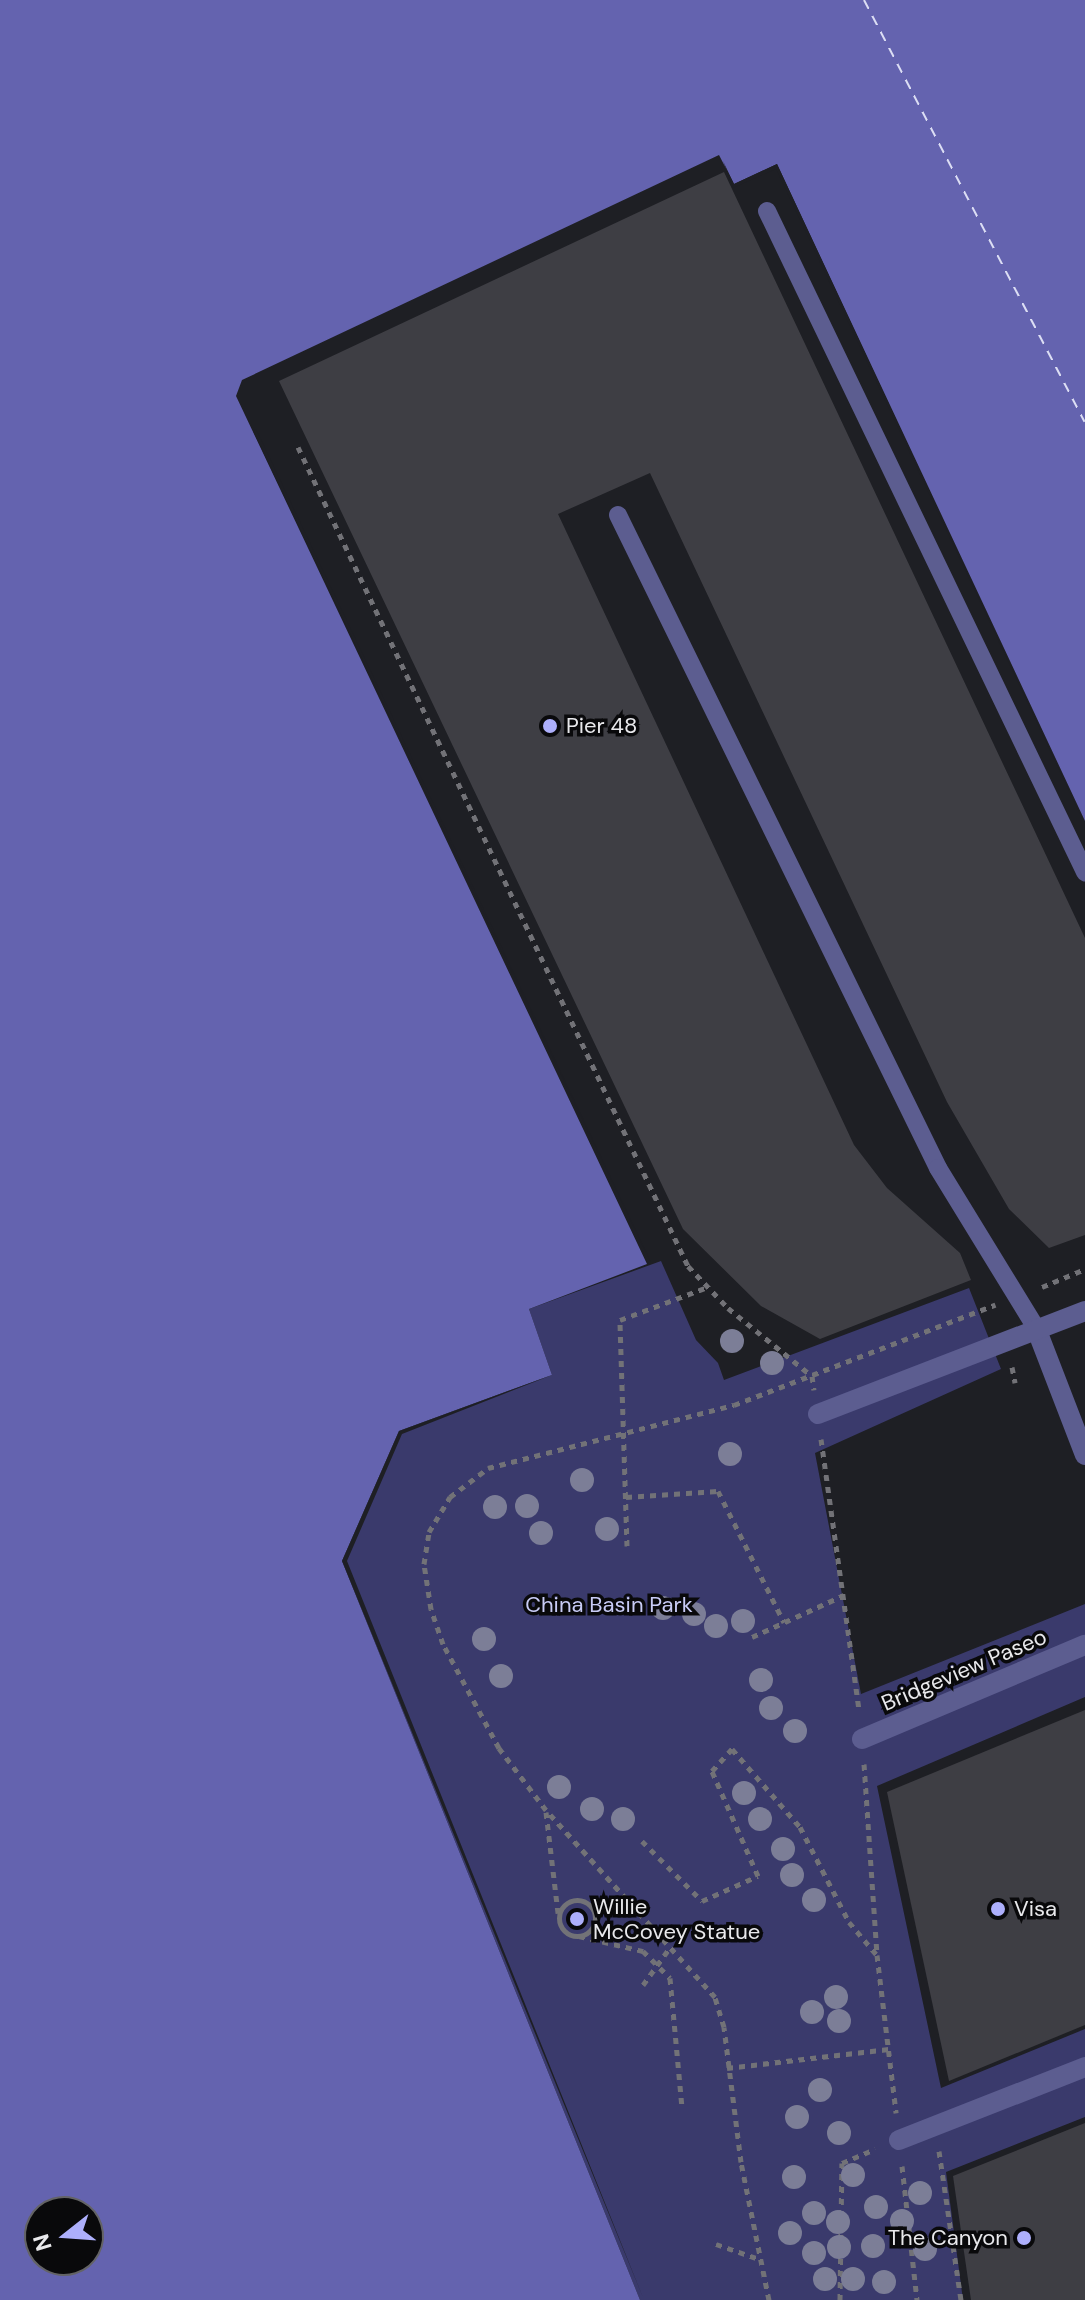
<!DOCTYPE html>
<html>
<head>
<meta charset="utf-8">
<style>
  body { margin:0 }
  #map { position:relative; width:1085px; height:2300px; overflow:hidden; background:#1e1f24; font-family:"DM Sans",sans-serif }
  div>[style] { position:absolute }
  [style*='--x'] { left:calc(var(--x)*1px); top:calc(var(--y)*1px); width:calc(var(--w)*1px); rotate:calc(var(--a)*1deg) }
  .green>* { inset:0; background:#3a3a6c }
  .water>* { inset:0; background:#6463af }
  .pier>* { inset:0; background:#1e1f24 }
  .ferry>* { height:2px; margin-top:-1px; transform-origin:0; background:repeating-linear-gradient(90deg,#dcdef4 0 10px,transparent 0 18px) }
  .building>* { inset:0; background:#3e3e44 }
  .path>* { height:5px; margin-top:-2.5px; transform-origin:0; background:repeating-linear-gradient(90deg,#727277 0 6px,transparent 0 12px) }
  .path>.ring { margin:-2.5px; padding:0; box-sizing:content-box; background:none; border:5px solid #727277; border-radius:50% }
  .service>* { height:18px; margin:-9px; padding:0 9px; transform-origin:9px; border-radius:9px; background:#5c5d90 }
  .minor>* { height:20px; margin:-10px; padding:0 10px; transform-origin:10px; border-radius:10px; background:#5c5d90 }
  .trees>* { width:24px; height:24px; margin:-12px; border-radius:50%; background:#7c7e97 }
  .dots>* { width:22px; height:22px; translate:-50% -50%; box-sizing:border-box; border:4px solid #09090b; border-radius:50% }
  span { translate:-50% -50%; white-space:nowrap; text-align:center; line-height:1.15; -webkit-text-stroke:7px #09090b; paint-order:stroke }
  .poi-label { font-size:22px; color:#e9e9ec }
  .left { translate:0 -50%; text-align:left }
  .right { translate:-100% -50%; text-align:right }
  .park-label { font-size:22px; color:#c8cbf5 }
  .street-label { font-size:22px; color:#e9e9ec }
  .north { position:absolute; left:24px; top:2196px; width:80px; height:80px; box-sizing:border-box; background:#09090b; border:2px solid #636365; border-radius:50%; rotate:253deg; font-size:22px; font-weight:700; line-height:32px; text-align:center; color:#e9e9ec }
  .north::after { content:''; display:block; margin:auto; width:28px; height:36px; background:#adaffb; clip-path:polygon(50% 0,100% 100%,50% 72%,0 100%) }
</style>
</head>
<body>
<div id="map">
  <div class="green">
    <i style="clip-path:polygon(661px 1261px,696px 1340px,718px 1363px,724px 1380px,969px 1288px,1001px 1369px,815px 1453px,861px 1694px,1085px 1604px,1085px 1697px,877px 1786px,941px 2088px,1085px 2029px,1085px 2117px,946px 2172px,963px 2300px,640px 2300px,342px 1561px,399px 1431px,552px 1375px,529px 1309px)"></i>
  </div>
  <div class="water">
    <i style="clip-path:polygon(evenodd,0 0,1085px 0,1085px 821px,777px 164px,734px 184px,719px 155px,242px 380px,236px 396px,647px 1264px,529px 1309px,552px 1375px,399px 1431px,342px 1561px,640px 2300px,0 2300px,0 0,40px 2212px,88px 2212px,88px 2260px,40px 2260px,40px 2212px)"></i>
  </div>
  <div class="pier">
    <i style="clip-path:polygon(723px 161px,734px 184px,777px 164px,1085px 825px,776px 169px,733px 188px)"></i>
    <i style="clip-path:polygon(256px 429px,648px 1256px,651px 1263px,253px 431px)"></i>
    <i style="clip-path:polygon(552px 1375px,402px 1434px,347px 1561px,644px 2300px,342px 1561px,399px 1431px)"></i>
  </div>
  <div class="ferry">
    <i style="--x:864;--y:0;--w:476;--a:62.4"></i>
  </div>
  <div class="building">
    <i style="clip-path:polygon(724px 172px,1085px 938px,1085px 1235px,1049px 1248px,1009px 1209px,947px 1102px,650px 473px,558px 514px,854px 1145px,887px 1188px,960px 1253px,971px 1280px,820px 1339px,761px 1306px,683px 1229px,279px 381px)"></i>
    <i style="clip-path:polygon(1085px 1710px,1085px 2025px,949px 2081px,887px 1792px)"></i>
    <i style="clip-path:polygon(1085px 2123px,1085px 2300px,971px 2300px,953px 2176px)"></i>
  </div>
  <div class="path">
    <i style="--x:298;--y:447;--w:907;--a:64.54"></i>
    <i style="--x:688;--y:1266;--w:58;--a:46.4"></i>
    <i style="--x:728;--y:1308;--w:108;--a:39"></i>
    <i style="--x:812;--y:1376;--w:14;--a:82"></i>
    <i style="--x:1042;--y:1287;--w:47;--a:-22.7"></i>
    <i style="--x:1012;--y:1367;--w:16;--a:79"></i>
    <i style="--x:821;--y:1439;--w:274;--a:82"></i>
    <i style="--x:626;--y:1497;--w:92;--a:-3.7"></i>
    <i style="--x:718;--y:1491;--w:147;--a:63.3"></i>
    <i style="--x:627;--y:1546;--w:226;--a:-91.8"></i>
    <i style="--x:620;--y:1320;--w:94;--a:-20.6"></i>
    <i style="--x:752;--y:1637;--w:101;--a:-24.5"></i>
    <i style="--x:864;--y:1764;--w:191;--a:86.1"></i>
    <i style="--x:877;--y:1955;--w:159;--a:83.1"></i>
    <i style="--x:546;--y:1812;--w:102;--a:83.2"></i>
    <i style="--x:642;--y:1841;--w:85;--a:45"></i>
    <i style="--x:702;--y:1901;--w:61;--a:-24.1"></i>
    <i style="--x:758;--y:1876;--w:115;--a:-113.7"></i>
    <i style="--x:712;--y:1771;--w:30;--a:-48"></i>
    <i style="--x:732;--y:1749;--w:103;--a:48.9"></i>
    <i style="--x:800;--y:1827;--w:107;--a:62.7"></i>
    <i style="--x:849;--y:1922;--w:42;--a:49.8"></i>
    <i class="ring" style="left:559px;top:1900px;width:31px;height:31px"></i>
    <i style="--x:579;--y:1936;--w:66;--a:13.2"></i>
    <i style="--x:643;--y:1951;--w:38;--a:45"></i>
    <i style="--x:670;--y:1978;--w:131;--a:84.7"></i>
    <i style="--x:643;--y:1985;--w:48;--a:-54.3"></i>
    <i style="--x:727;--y:2068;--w:163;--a:-6.7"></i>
    <i style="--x:939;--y:2151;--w:151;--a:81.6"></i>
    <i style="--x:902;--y:2166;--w:135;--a:83.6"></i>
    <i style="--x:716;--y:2244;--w:46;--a:19.2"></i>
    <i style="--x:769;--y:2300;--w:141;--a:-101.5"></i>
    <i style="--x:741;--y:2162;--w:136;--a:-97.2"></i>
    <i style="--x:724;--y:2027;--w:31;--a:-107"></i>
    <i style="--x:715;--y:1997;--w:252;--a:-132.1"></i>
    <i style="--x:546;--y:1810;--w:78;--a:-127.2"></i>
    <i style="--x:499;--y:1748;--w:118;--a:-118.3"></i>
    <i style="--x:443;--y:1644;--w:37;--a:-109"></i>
    <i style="--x:431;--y:1609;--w:46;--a:-98.8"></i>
    <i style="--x:424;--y:1564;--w:32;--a:-81"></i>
    <i style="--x:429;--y:1532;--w:41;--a:-59"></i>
    <i style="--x:450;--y:1497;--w:48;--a:-37.3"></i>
    <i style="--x:488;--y:1468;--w:254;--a:-14.4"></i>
    <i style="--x:734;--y:1405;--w:280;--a:-21"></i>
    <i style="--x:840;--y:2300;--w:137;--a:-89.2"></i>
    <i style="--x:842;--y:2163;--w:36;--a:-23"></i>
  </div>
  <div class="service">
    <i style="--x:767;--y:211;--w:734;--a:64.31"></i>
    <i style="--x:618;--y:515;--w:727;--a:63.89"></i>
    <i style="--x:938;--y:1168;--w:188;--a:58.5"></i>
  </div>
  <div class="minor">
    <i style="--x:1036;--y:1328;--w:136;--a:68.9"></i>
    <i style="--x:818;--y:1414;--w:286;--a:-21.1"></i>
    <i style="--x:862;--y:1739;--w:242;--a:-22.9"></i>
    <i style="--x:899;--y:2140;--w:200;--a:-21.4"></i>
  </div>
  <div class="trees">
    <i style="left:732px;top:1341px"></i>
    <i style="left:772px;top:1363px"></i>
    <i style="left:730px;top:1454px"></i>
    <i style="left:582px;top:1480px"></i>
    <i style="left:527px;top:1506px"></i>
    <i style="left:495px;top:1507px"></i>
    <i style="left:607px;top:1529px"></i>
    <i style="left:541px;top:1533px"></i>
    <i style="left:663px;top:1608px"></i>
    <i style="left:694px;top:1614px"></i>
    <i style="left:743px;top:1621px"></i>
    <i style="left:716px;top:1626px"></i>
    <i style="left:484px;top:1639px"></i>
    <i style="left:501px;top:1676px"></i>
    <i style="left:761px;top:1680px"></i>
    <i style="left:771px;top:1708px"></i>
    <i style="left:795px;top:1731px"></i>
    <i style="left:559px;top:1787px"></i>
    <i style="left:744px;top:1793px"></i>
    <i style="left:592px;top:1809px"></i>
    <i style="left:623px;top:1819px"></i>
    <i style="left:760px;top:1819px"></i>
    <i style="left:783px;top:1849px"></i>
    <i style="left:792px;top:1875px"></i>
    <i style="left:814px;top:1900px"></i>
    <i style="left:836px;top:1997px"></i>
    <i style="left:812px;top:2012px"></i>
    <i style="left:839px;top:2021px"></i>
    <i style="left:820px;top:2090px"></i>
    <i style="left:797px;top:2117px"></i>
    <i style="left:839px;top:2133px"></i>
    <i style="left:853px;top:2175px"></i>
    <i style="left:794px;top:2177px"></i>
    <i style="left:920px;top:2193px"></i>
    <i style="left:876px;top:2207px"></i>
    <i style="left:814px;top:2213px"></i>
    <i style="left:902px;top:2221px"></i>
    <i style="left:838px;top:2222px"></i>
    <i style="left:790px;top:2233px"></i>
    <i style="left:873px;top:2246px"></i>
    <i style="left:839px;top:2247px"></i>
    <i style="left:925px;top:2249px"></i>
    <i style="left:814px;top:2253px"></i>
    <i style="left:825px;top:2279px"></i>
    <i style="left:853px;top:2279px"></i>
    <i style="left:884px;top:2282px"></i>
  </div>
  <div class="dots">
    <i style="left:550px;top:726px;background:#adaffb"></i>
    <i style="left:998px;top:1909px;background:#adaffb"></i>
    <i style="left:577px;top:1919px;background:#adaffb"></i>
    <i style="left:1024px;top:2238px;background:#adaffb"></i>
  </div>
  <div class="poi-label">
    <span class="left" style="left:566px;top:726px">Pier 48</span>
    <span class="left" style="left:593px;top:1919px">Willie<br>McCovey Statue</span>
    <span class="left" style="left:1014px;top:1909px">Visa</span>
    <span class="right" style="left:1008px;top:2238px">The Canyon</span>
  </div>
  <div class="park-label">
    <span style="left:609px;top:1605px">China Basin Park</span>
  </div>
  <div class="street-label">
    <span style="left:964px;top:1670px;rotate:-23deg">Bridgeview Paseo</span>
  </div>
  <div class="north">N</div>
</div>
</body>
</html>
